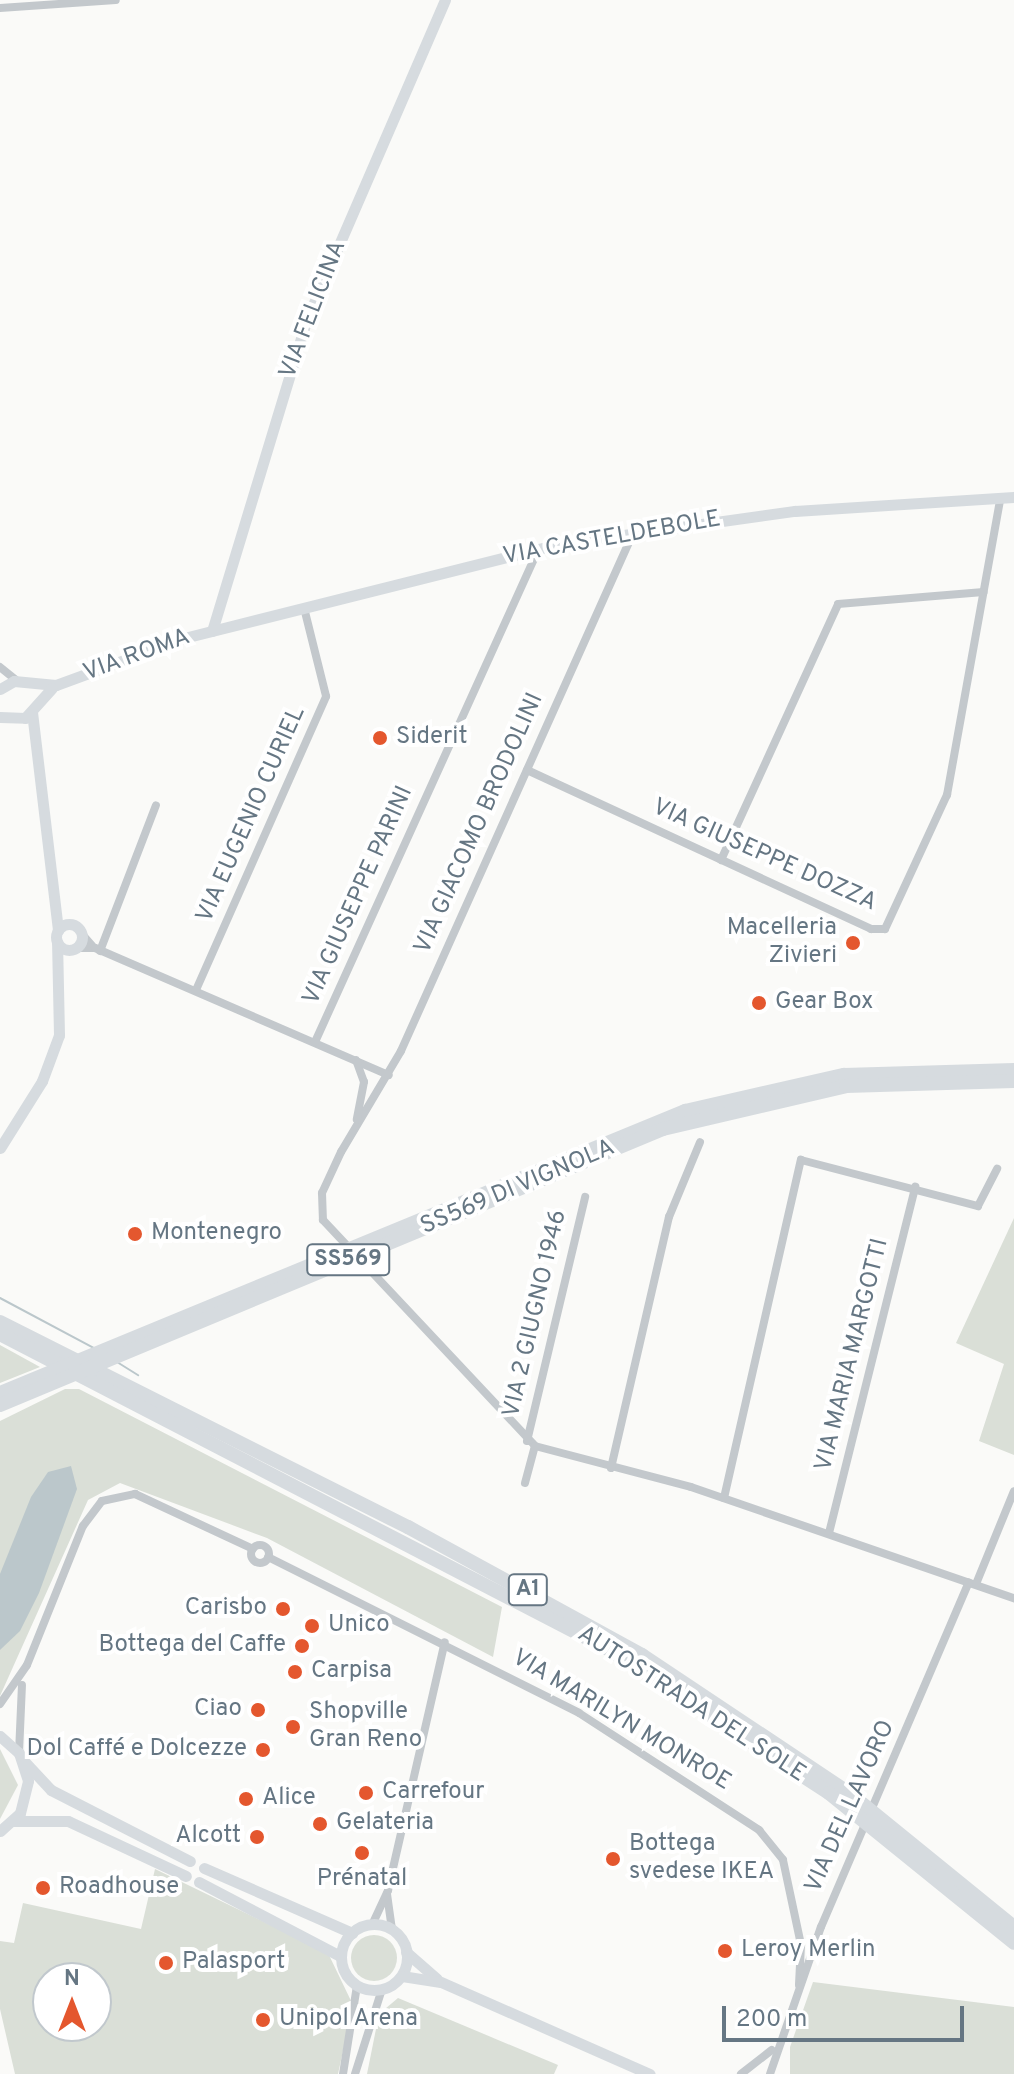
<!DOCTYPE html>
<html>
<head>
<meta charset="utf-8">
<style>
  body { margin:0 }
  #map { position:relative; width:1014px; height:2074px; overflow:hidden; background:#fafaf8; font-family:Overpass,sans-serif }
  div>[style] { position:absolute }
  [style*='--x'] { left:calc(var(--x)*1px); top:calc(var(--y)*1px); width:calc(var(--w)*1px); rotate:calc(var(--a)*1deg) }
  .green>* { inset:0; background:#dadfd7 }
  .round { border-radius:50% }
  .water>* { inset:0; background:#bbc7cb }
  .stream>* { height:2px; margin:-1px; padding:0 1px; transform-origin:1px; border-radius:1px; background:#bbc7cb }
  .street>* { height:8px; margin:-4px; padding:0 4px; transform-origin:4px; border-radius:4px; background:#c3c8cc }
  .street>.ring { margin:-4px; padding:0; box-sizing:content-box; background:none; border:8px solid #c3c8cc; border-radius:50% }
  .secondary>* { height:11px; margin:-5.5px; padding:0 5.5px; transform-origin:5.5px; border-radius:5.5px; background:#d6dbdf }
  .secondary>.ring { margin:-5.5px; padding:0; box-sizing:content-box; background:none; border:11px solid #d6dbdf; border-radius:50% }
  .highway>* { height:14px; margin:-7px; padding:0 7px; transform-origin:7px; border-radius:7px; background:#d6dbdf }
  .dots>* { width:22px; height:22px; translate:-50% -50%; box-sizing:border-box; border:4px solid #fff; border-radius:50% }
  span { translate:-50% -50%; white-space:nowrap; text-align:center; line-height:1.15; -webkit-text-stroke:8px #fff; paint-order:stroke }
  .shield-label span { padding:2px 6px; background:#fff; border:2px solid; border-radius:6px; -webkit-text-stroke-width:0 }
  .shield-label { font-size:22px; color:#657683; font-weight:700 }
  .street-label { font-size:24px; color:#657683 }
  .poi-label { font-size:24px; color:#657683 }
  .left { translate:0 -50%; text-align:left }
  .right { translate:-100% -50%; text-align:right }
  .north { position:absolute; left:32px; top:1962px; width:80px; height:80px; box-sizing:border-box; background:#fff; border:2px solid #c1c8cd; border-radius:50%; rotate:0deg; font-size:22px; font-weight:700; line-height:32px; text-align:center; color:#657683 }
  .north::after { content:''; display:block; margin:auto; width:28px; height:36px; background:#e4572e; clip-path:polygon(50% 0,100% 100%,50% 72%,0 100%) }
  .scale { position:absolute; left:722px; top:2006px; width:242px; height:36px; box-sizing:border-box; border:4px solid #657683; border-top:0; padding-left:10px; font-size:24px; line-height:28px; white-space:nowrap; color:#657683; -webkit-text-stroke:6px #fff; paint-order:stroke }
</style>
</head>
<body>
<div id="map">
  <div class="green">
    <i style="clip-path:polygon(1014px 1218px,1014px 1455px,979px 1441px,1004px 1364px,956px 1343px)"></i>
    <i style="clip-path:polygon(0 1345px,40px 1367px,0 1383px)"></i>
    <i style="clip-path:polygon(65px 1389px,79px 1389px,502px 1607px,493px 1657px,267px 1538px,120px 1483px,88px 1500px,0 1696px,0 1421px)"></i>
    <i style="clip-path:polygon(0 1749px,18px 1785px,0 1819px)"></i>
    <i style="clip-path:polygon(evenodd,155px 1869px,328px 1953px,353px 2005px,338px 2074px,15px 2074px,0 2009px,0 1941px,14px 1943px,23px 1903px,141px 1929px,155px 1869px,48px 1978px,96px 1978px,96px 2026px,48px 2026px,48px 1978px)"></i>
    <i class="round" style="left:351px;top:1935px;width:46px;height:46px"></i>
    <i style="clip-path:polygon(813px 1982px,1014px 2007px,1014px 2074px,790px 2074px,790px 2047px)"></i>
    <i style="clip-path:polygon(398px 1998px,558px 2065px,554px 2074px,367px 2074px,379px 2014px)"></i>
  </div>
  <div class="water">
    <i style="clip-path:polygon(71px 1466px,77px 1489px,39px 1593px,20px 1631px,0 1650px,0 1574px,31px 1497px,48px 1472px)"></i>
  </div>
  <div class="stream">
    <i style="--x:0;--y:1298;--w:106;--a:28"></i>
    <i style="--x:117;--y:1362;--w:25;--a:32"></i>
  </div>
  <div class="street">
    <i style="--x:0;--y:8;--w:116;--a:-3.9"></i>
    <i style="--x:634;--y:531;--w:570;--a:114.14"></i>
    <i style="--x:401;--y:1051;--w:117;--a:120.7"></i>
    <i style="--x:341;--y:1152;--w:45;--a:114.9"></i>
    <i style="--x:322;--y:1193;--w:27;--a:88"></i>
    <i style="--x:323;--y:1220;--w:310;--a:46.8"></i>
    <i style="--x:535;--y:1446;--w:161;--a:14.7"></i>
    <i style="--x:691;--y:1487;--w:342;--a:19"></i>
    <i style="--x:0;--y:667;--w:22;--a:39"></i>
    <i style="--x:527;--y:770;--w:379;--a:24.8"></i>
    <i style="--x:871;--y:929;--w:14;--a:0"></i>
    <i style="--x:885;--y:929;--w:148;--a:-65.2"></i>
    <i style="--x:947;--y:795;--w:300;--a:-79.8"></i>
    <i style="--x:721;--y:860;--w:281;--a:-65.4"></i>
    <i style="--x:838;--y:604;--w:146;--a:-4.7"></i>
    <i style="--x:82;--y:934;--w:18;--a:49"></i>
    <i style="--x:75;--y:948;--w:20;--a:0"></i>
    <i style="--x:95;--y:948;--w:320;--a:23.4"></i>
    <i style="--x:100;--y:951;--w:156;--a:-69"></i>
    <i style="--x:196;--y:990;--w:321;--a:-66.1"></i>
    <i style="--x:326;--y:696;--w:91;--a:-104"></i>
    <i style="--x:315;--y:1042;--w:542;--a:-65.61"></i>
    <i style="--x:356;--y:1060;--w:23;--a:70"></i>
    <i style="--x:364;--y:1082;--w:38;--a:101"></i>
    <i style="--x:527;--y:1441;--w:251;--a:-76.6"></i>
    <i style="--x:611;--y:1468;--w:258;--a:-77"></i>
    <i style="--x:669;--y:1217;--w:81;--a:-67.5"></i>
    <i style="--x:525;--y:1483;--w:38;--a:-75"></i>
    <i style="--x:724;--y:1498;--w:347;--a:-77.2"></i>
    <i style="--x:801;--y:1160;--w:183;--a:14.6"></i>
    <i style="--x:978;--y:1206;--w:42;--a:-62.8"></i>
    <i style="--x:829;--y:1533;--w:357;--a:-76"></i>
    <i class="ring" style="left:251px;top:1545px;width:10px;height:10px"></i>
    <i style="--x:268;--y:1557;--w:348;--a:26.6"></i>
    <i style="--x:579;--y:1713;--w:215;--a:33"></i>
    <i style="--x:759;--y:1830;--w:38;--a:51"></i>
    <i style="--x:783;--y:1860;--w:87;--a:78"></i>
    <i style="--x:801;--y:1945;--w:40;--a:92.9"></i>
    <i style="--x:976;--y:1584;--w:100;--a:-67.8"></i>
    <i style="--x:0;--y:1704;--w:47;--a:-55.3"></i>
    <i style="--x:27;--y:1665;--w:150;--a:-68.1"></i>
    <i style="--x:83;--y:1526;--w:31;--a:-53"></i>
    <i style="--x:102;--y:1501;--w:34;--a:-12"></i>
    <i style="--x:135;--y:1494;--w:130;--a:25"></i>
    <i style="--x:19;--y:1753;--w:68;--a:-87.5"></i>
    <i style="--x:387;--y:1894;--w:35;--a:82"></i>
    <i style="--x:372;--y:1925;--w:38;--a:-65"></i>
    <i style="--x:388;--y:1890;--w:254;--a:-77.1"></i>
    <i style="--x:343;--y:2074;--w:89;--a:-81"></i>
    <i style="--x:355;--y:2074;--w:89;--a:-72.4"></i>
    <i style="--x:741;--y:2074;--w:39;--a:-38"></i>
    <i style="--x:770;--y:2074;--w:156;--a:-70.9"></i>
    <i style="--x:821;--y:1927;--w:375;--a:-66.8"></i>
  </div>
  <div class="secondary">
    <i style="--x:212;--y:631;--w:324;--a:-73.1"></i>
    <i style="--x:306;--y:321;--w:350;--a:-66.6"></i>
    <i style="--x:0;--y:689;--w:16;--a:-30"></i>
    <i style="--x:14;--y:681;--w:42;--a:5.4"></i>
    <i style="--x:56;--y:685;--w:136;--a:-20.2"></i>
    <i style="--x:184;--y:638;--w:387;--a:-14.1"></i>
    <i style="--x:559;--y:544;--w:238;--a:-8"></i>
    <i style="--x:795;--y:511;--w:219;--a:-3.7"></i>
    <i style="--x:32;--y:712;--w:220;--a:83.2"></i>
    <i style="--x:0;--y:717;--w:25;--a:2"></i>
    <i style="--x:25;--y:718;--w:40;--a:-48"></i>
    <i class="ring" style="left:56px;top:924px;width:15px;height:15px"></i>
    <i style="--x:0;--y:1148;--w:79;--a:-57.9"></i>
    <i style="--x:42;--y:1081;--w:49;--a:-69.7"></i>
    <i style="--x:59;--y:1035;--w:93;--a:-91.2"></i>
    <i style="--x:0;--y:1736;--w:25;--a:42"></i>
    <i style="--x:19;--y:1753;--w:29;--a:72"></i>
    <i style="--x:28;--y:1781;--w:33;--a:104"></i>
    <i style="--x:20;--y:1813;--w:27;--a:138"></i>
    <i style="--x:23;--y:1760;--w:41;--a:47"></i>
    <i style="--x:51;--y:1790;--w:156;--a:27.1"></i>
    <i style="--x:13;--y:1821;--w:55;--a:0"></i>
    <i style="--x:68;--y:1821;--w:130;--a:25"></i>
    <i style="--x:204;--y:1868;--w:162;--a:23.7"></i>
    <i style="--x:199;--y:1882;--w:159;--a:27.7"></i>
    <i class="ring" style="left:341px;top:1924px;width:55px;height:55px"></i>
    <i style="--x:406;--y:1952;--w:41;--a:41.1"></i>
    <i style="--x:402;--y:1976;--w:39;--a:9"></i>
    <i style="--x:441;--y:1982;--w:228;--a:23.8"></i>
  </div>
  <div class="highway">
    <i style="--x:0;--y:1322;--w:457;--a:26.7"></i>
    <i style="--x:408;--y:1527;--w:267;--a:28.7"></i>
    <i style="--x:642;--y:1655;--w:249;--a:33.7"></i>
    <i style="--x:849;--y:1793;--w:213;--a:39.1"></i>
    <i style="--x:0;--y:1334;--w:685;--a:27.39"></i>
    <i style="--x:608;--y:1649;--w:264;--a:33.1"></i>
    <i style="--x:829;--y:1793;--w:238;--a:39"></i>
    <i style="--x:0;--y:1393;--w:741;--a:-22.38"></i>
    <i style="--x:685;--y:1111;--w:163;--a:-12.8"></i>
    <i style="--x:844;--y:1075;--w:170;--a:-1.7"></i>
    <i style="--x:0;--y:1405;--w:718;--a:-22.6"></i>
    <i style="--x:663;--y:1129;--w:188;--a:-13.2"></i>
    <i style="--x:846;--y:1086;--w:168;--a:-1.7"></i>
  </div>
  <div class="dots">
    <i style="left:380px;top:738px;background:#e4572e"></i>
    <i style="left:853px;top:943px;background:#e4572e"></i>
    <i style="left:759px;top:1003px;background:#e4572e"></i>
    <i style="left:135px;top:1234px;background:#e4572e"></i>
    <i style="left:283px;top:1609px;background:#e4572e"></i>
    <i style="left:312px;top:1626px;background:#e4572e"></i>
    <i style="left:302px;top:1646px;background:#e4572e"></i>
    <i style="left:295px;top:1672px;background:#e4572e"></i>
    <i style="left:258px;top:1710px;background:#e4572e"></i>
    <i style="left:293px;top:1727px;background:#e4572e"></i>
    <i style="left:263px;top:1750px;background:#e4572e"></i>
    <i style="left:366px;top:1793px;background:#e4572e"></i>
    <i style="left:246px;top:1799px;background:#e4572e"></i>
    <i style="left:320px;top:1824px;background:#e4572e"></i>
    <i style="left:257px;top:1837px;background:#e4572e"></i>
    <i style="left:362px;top:1853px;background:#e4572e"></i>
    <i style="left:613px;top:1859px;background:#e4572e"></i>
    <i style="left:43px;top:1888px;background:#e4572e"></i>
    <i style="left:725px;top:1951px;background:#e4572e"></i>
    <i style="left:166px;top:1963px;background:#e4572e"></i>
    <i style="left:263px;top:2020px;background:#e4572e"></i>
  </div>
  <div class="shield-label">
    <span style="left:348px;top:1260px">SS569</span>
    <span style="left:528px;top:1590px">A1</span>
  </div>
  <div class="street-label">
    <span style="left:314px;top:310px;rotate:-69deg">VIA FELICINA</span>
    <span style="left:612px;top:539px;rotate:-10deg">VIA CASTELDEBOLE</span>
    <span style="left:137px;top:656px;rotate:-20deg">VIA ROMA</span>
    <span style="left:252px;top:815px;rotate:-66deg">VIA EUGENIO CURIEL</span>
    <span style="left:480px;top:824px;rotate:-66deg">VIA GIACOMO BRODOLINI</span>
    <span style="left:764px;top:856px;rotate:24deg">VIA GIUSEPPE DOZZA</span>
    <span style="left:359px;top:896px;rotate:-66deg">VIA GIUSEPPE PARINI</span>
    <span style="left:518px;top:1188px;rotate:-23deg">SS569 DI VIGNOLA</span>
    <span style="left:536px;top:1314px;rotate:-77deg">VIA 2 GIUGNO 1946</span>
    <span style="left:853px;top:1355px;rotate:-76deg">VIA MARIA MARGOTTI</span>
    <span style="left:691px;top:1705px;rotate:33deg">AUTOSTRADA DEL SOLE</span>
    <span style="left:621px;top:1721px;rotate:31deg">VIA MARILYN MONROE</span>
    <span style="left:851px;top:1807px;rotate:-66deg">VIA DEL LAVORO</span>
  </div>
  <div class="poi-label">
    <span class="left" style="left:396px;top:738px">Siderit</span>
    <span class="right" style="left:837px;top:943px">Macelleria<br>Zivieri</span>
    <span class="left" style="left:775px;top:1003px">Gear Box</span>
    <span class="left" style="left:151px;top:1234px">Montenegro</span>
    <span class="right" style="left:267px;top:1609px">Carisbo</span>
    <span class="left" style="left:328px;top:1626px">Unico</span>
    <span class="right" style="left:286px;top:1646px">Bottega del Caffe</span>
    <span class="left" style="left:311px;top:1672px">Carpisa</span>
    <span class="right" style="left:242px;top:1710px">Ciao</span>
    <span class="left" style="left:309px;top:1727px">Shopville<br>Gran Reno</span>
    <span class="right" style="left:247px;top:1750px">Dol Caffé e Dolcezze</span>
    <span class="left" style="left:382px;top:1793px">Carrefour</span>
    <span class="left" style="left:262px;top:1799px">Alice</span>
    <span class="left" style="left:336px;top:1824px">Gelateria</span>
    <span class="right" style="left:241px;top:1837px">Alcott</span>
    <span class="left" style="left:629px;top:1859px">Bottega<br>svedese IKEA</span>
    <span style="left:362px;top:1880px">Prénatal</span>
    <span class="left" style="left:59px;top:1888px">Roadhouse</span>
    <span class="left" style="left:741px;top:1951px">Leroy Merlin</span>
    <span class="left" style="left:182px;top:1963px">Palasport</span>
    <span class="left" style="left:279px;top:2020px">Unipol Arena</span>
  </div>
  <div class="north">N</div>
  <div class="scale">200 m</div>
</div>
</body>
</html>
